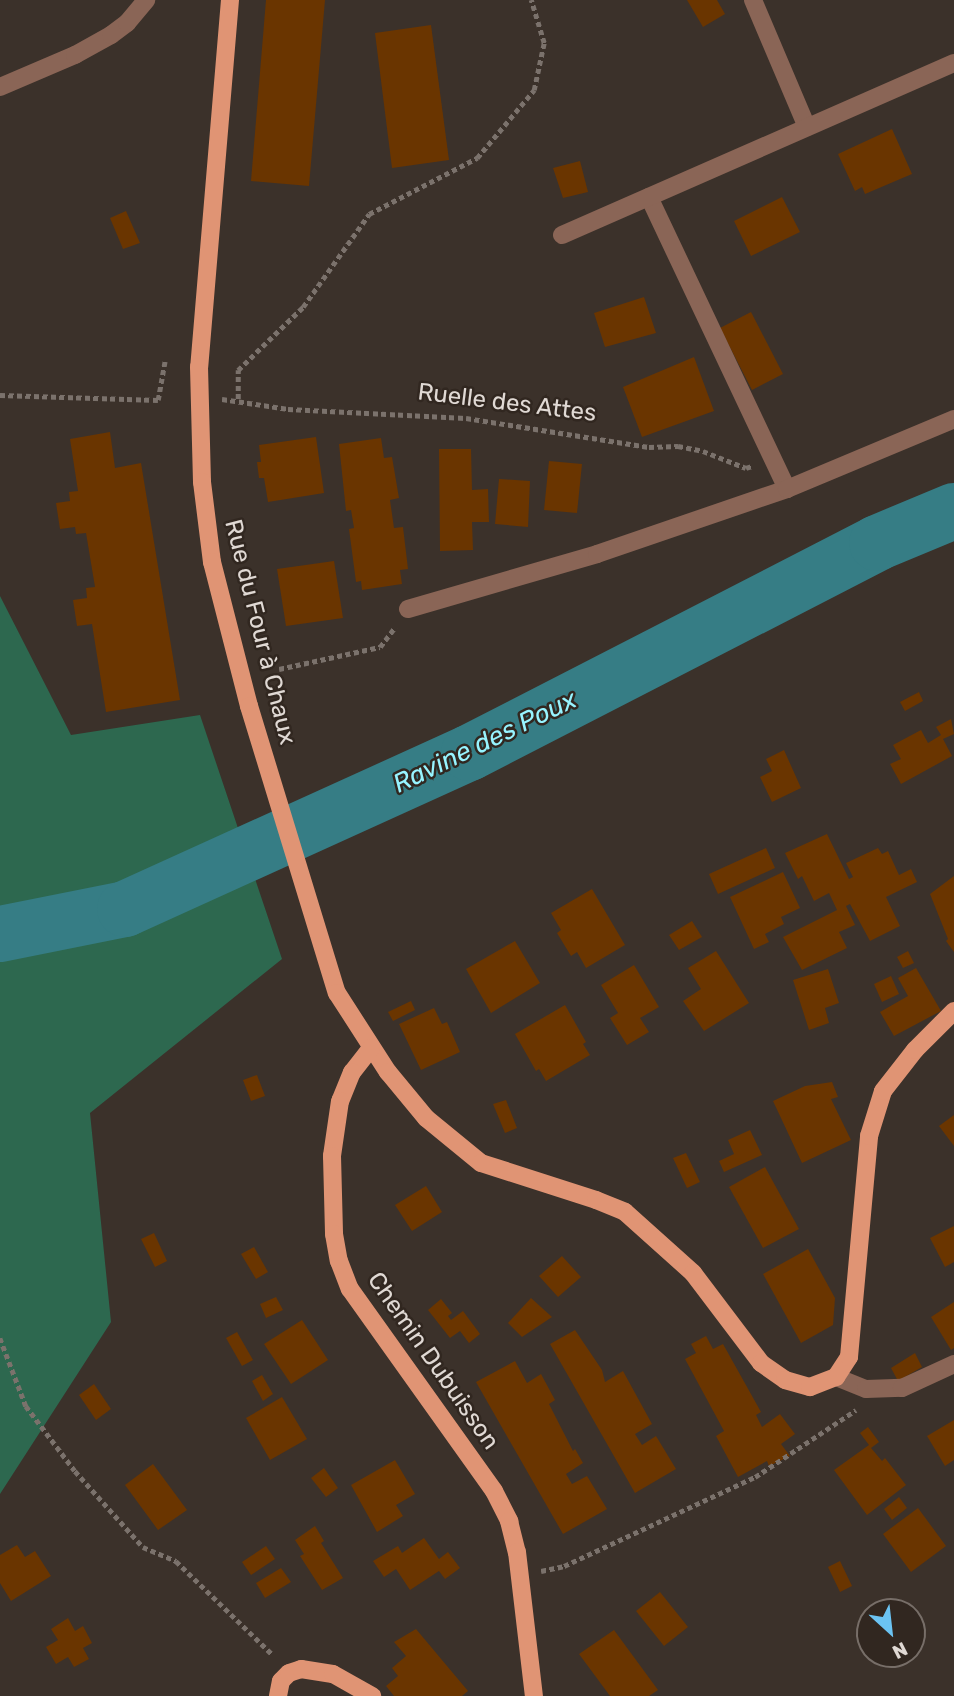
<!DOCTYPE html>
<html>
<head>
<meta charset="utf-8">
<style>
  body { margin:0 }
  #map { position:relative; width:954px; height:1696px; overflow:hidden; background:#3b312a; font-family:Rubik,sans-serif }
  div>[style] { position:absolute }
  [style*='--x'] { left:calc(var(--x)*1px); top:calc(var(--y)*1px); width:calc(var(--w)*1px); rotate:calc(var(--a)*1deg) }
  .green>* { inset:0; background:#2d684f }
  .river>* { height:56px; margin:-28px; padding:0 28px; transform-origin:28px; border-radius:28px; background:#367d85 }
  .building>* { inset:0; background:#6a3500 }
  .path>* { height:4.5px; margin-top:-2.25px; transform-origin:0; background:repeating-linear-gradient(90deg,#7b726c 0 5px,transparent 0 8.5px) }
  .minor>* { height:18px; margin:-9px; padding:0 9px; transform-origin:9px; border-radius:9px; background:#8a6556 }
  .major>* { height:18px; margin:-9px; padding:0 9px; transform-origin:9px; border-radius:9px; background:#e09474 }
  span { translate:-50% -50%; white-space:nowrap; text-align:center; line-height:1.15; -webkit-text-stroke:5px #312720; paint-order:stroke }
  .street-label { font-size:24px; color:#e0d9d4 }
  .water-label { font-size:26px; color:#97f4ff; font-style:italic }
  .north { position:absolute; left:856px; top:1598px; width:70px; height:70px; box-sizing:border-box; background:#312720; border:2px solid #776e68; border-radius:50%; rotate:153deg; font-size:19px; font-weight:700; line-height:28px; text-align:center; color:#e0d9d4 }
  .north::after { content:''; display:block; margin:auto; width:24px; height:32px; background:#6bc3f2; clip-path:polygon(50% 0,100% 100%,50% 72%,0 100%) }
</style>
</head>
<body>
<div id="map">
  <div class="green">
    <i style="clip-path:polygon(0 596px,71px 735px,200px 715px,282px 959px,90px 1113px,111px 1322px,0 1494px)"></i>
  </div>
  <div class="river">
    <i style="--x:0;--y:934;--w:127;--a:-11.3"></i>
    <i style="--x:125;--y:909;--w:378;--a:-24.4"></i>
    <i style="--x:469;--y:753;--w:459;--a:-27.2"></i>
    <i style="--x:877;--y:543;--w:83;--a:-22.6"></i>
  </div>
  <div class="building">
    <i style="clip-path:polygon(266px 0,325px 0,309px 186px,251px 181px)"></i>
    <i style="clip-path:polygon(687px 0,717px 0,725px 14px,703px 27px)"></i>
    <i style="clip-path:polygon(431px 25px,449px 160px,392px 168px,375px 33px)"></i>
    <i style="clip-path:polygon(892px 129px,912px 174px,865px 194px,862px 187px,855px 191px,838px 154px)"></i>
    <i style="clip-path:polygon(580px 161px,588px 192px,563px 198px,553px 168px)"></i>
    <i style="clip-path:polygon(782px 197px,800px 232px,751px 256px,734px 221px)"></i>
    <i style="clip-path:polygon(126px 211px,140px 243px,123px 249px,110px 218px)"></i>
    <i style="clip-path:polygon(644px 297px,656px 333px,605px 347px,594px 313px)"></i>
    <i style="clip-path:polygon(751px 312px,783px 374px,752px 390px,720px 328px)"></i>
    <i style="clip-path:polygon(694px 357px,714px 411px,642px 437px,623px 387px)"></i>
    <i style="clip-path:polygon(110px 432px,115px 468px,141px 463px,180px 700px,106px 712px,92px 624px,77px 626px,73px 600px,87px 598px,86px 588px,95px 587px,86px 533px,76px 534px,75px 527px,60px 529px,56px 503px,70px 501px,69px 492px,78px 491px,70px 439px)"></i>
    <i style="clip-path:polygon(316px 437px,324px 493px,268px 502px,264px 478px,259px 478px,257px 462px,261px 462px,259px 445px)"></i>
    <i style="clip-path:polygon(381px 438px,384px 458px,392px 457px,399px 498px,390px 500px,394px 528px,403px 527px,408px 569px,400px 570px,402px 584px,362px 590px,361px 581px,356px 582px,349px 529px,354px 528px,351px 510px,346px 511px,339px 444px)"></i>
    <i style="clip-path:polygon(439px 449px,471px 449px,472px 490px,488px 489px,489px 522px,472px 522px,473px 550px,440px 551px)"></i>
    <i style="clip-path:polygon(549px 461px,582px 464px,577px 513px,544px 510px)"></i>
    <i style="clip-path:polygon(499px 479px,530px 481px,528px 527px,495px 524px)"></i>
    <i style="clip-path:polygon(334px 561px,343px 618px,286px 626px,277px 569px)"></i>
    <i style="clip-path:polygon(919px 692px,923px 701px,905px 711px,900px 702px)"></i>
    <i style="clip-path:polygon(951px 719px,954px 734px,943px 739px,952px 756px,901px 784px,890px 764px,901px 759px,893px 745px,921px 730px,928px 743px,941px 735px,936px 727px)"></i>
    <i style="clip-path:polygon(784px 750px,801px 788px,772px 802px,760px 777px,772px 771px,766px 759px)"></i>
    <i style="clip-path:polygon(827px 834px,849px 879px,853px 877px,846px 863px,878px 848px,882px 854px,888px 851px,899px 875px,911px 869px,917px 882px,886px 897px,900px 926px,870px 941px,850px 904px,846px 906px,855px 925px,839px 932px,847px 948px,802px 970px,783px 937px,837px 910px,829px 893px,814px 901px,802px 876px,798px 879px,785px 853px)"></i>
    <i style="clip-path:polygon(766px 848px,775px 868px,718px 894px,709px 874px)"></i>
    <i style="clip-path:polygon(783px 872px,800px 908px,781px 917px,784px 924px,765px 934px,769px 942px,754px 949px,730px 897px)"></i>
    <i style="clip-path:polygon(954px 876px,954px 952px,946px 941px,948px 939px,930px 894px)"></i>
    <i style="clip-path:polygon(592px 889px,625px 945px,586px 968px,577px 952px,571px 956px,557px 933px,561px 930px,551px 913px)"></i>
    <i style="clip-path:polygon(692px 921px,702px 937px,679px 950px,669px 935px)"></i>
    <i style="clip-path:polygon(515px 941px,540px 983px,491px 1013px,466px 969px)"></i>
    <i style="clip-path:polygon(716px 951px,749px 1003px,704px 1031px,683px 1001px,701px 989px,688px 968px)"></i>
    <i style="clip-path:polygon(908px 951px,914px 963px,903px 968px,897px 957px)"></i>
    <i style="clip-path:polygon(634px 965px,659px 1007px,640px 1018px,649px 1032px,627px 1045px,610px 1018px,618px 1013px,601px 985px)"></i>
    <i style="clip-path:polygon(916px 968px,941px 1011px,894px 1036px,880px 1012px,908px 996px,898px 978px)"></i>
    <i style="clip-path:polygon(828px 969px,839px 1003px,825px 1008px,829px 1023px,809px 1030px,793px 980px)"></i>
    <i style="clip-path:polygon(891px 976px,899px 994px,882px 1002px,874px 984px)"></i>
    <i style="clip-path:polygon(411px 1001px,415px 1010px,393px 1021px,388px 1012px)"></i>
    <i style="clip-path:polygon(565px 1005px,586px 1042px,583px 1044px,590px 1055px,546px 1081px,539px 1069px,536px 1071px,515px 1034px)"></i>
    <i style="clip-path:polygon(434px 1008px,442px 1024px,447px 1022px,460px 1052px,421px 1070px,399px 1024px)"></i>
    <i style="clip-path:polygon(257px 1075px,265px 1096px,251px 1101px,243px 1080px)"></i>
    <i style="clip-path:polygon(832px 1082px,838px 1097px,831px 1099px,851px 1140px,802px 1163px,773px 1101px,805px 1086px)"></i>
    <i style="clip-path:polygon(506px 1100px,517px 1128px,505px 1133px,493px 1104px)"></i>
    <i style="clip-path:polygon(954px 1115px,954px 1146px,939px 1126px)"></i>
    <i style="clip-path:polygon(750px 1130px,762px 1155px,724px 1172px,719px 1161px,734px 1154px,728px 1140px)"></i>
    <i style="clip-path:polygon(686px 1153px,700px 1182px,687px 1188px,673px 1158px)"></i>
    <i style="clip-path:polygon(765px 1167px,799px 1229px,763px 1248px,729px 1187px)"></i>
    <i style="clip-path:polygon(426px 1186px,442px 1212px,412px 1231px,395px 1205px)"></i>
    <i style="clip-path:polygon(954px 1226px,954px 1262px,945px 1267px,930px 1238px)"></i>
    <i style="clip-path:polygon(154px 1233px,167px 1261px,155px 1267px,141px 1239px)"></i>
    <i style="clip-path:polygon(254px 1247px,268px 1272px,256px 1279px,241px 1254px)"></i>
    <i style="clip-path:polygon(808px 1249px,835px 1298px,833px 1325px,801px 1343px,763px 1274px)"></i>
    <i style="clip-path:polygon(562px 1256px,581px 1277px,558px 1297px,539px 1276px)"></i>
    <i style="clip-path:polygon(276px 1297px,283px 1310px,266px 1318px,260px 1304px)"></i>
    <i style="clip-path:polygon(531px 1298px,552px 1317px,522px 1337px,508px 1323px)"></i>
    <i style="clip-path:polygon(441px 1299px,452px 1313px,448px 1316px,451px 1320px,463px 1311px,480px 1334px,469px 1343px,460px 1331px,450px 1338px,428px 1310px)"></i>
    <i style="clip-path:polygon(954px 1302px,954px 1348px,951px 1350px,931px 1317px)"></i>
    <i style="clip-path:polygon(302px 1320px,328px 1360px,291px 1384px,264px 1344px)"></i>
    <i style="clip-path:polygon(575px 1330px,602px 1370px,605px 1382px,623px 1371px,652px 1424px,635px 1434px,642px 1445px,656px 1436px,676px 1469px,635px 1493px,550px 1344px)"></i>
    <i style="clip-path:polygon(237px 1332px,253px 1360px,242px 1366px,226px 1338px)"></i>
    <i style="clip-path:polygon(706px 1336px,713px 1349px,723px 1344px,761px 1412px,756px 1415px,762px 1427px,780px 1414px,795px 1434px,781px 1444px,790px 1456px,769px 1466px,767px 1461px,738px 1477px,716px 1436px,724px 1431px,685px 1359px,696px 1353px,691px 1344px)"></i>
    <i style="clip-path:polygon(915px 1353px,922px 1367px,898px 1381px,891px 1368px)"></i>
    <i style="clip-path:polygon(515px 1361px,527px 1383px,541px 1374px,555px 1400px,549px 1404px,573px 1451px,575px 1449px,583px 1463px,566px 1474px,572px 1484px,587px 1476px,607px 1509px,563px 1534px,476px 1382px)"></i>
    <i style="clip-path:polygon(262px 1375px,273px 1394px,263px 1401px,252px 1381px)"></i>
    <i style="clip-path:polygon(94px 1384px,111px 1409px,96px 1420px,79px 1395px)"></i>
    <i style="clip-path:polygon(282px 1397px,307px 1439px,270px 1460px,246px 1418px)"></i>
    <i style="clip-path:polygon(954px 1420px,954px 1460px,945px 1466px,927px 1436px)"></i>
    <i style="clip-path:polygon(868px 1427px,879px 1442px,871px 1448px,882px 1461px,885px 1458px,906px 1485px,867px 1515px,834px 1470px,869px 1445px,860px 1433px)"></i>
    <i style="clip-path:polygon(395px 1460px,415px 1494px,396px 1505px,403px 1516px,377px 1532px,351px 1485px)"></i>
    <i style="clip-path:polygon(153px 1464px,187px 1510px,158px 1530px,125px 1485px)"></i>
    <i style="clip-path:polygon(324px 1468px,338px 1488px,326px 1497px,311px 1478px)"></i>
    <i style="clip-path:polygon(899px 1497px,907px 1508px,892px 1520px,884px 1509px)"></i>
    <i style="clip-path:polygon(918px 1508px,946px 1546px,911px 1572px,883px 1534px)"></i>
    <i style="clip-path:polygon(315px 1526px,324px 1541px,321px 1543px,343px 1578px,322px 1590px,300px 1556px,304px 1554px,295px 1540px)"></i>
    <i style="clip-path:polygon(424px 1538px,439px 1559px,448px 1552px,460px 1568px,445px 1579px,439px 1571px,410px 1590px,396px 1569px,384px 1577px,373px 1561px,398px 1546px,402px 1553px)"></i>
    <i style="clip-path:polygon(17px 1545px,25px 1557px,35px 1551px,51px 1576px,11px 1601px,0 1583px,0 1555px)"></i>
    <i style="clip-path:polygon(266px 1546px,275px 1559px,251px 1575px,242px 1562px)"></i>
    <i style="clip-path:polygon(840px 1561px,852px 1586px,840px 1592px,828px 1567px)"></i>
    <i style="clip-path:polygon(281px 1568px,291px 1582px,265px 1598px,256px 1583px)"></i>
    <i style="clip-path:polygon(660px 1592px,688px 1627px,664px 1646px,636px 1611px)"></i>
    <i style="clip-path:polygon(68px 1618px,75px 1631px,83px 1626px,92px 1643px,83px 1648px,89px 1659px,74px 1667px,68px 1657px,56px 1664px,46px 1647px,58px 1640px,51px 1629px)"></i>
    <i style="clip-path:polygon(416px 1629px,468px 1691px,462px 1696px,394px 1696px,386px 1686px,398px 1676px,392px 1668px,406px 1656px,394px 1642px)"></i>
    <i style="clip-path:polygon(614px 1630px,658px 1690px,649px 1696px,610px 1696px,579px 1654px)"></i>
  </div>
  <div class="path">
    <i style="--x:0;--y:395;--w:158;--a:1.8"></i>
    <i style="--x:158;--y:400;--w:39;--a:-80"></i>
    <i style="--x:222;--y:399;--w:67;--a:8.6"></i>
    <i style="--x:288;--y:409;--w:178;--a:2.9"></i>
    <i style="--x:466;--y:418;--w:185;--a:9"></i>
    <i style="--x:649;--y:447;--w:29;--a:-2"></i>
    <i style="--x:678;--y:446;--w:25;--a:11"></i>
    <i style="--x:703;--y:451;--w:46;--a:21.6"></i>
    <i style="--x:746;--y:468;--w:6;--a:-18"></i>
    <i style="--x:238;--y:399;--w:29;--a:-90"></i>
    <i style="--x:238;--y:370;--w:91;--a:-44.1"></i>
    <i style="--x:303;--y:307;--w:114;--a:-54.6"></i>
    <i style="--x:369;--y:214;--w:122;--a:-27.4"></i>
    <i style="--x:477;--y:158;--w:89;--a:-50"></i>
    <i style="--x:534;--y:90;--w:48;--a:-78"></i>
    <i style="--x:544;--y:43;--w:45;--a:-106.8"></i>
    <i style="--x:279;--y:669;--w:103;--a:-12.3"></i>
    <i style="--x:380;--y:647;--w:25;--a:-53"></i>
    <i style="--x:0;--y:1338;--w:73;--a:69.1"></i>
    <i style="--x:26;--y:1406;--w:81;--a:53"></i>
    <i style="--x:75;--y:1471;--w:102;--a:48.2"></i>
    <i style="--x:143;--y:1547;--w:36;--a:23"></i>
    <i style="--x:176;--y:1561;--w:135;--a:44.1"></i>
    <i style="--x:541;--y:1571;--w:24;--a:-12"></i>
    <i style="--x:564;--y:1566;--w:211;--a:-25"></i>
    <i style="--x:755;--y:1477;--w:121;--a:-33.6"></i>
  </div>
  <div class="minor">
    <i style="--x:753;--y:0;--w:138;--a:67"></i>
    <i style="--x:0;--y:87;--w:82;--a:-23.1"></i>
    <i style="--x:75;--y:55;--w:41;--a:-29.1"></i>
    <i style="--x:111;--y:35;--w:20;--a:-37"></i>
    <i style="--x:127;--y:23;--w:30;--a:-50"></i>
    <i style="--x:649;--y:197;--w:323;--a:64.7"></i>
    <i style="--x:562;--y:235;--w:428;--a:-23.7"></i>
    <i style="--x:408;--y:609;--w:197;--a:-16.2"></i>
    <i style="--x:597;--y:554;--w:201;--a:-18.9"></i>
    <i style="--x:787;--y:489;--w:181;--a:-22.7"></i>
    <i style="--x:836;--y:1377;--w:32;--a:22"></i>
    <i style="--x:866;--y:1389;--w:36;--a:-2"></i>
    <i style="--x:902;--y:1388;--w:57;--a:-24.8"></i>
  </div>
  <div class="major">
    <i style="--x:230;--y:0;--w:368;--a:94.8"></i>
    <i style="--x:199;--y:367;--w:115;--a:88.5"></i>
    <i style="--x:202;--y:482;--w:81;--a:82.9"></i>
    <i style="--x:212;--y:562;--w:149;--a:75.6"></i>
    <i style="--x:249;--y:706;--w:300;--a:73"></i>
    <i style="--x:337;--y:993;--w:94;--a:57.2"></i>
    <i style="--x:388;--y:1072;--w:60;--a:50.4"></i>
    <i style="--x:426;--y:1118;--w:71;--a:39.3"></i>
    <i style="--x:481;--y:1163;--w:121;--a:17.8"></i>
    <i style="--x:596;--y:1200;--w:31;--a:22"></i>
    <i style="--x:625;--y:1212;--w:91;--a:41.9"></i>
    <i style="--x:693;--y:1273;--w:113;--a:52.9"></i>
    <i style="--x:761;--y:1363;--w:29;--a:35"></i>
    <i style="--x:785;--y:1380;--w:26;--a:16"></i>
    <i style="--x:810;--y:1387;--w:28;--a:-21"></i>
    <i style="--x:836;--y:1377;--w:24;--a:-57"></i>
    <i style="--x:849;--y:1357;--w:222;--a:-84.8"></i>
    <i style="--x:869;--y:1136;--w:47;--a:-72.7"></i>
    <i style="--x:883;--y:1091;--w:52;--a:-52"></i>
    <i style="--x:915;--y:1050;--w:55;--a:-45"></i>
    <i style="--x:371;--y:1048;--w:31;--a:128"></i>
    <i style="--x:352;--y:1072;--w:31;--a:112"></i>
    <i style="--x:340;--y:1101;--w:56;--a:98.3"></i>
    <i style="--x:332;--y:1156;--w:78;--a:88.5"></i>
    <i style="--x:334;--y:1234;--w:27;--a:80"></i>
    <i style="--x:339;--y:1261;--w:30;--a:69"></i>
    <i style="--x:350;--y:1289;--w:248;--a:54.5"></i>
    <i style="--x:494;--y:1491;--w:34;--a:63"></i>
    <i style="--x:509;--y:1521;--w:32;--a:76"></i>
    <i style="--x:517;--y:1552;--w:145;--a:83.3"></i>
    <i style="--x:278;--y:1696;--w:15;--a:-79"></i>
    <i style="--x:281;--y:1681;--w:11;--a:-45"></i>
    <i style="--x:289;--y:1673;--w:13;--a:-18"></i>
    <i style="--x:301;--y:1669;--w:32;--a:9"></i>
    <i style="--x:333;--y:1674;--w:45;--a:29.4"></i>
  </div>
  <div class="street-label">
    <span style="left:507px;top:403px;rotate:7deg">Ruelle des Attes</span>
    <span style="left:260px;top:632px;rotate:76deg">Rue du Four à Chaux</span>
    <span style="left:433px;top:1361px;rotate:55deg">Chemin Dubuisson</span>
  </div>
  <div class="water-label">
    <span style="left:485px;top:742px;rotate:-26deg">Ravine des Poux</span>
  </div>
  <div class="north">N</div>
</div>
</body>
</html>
